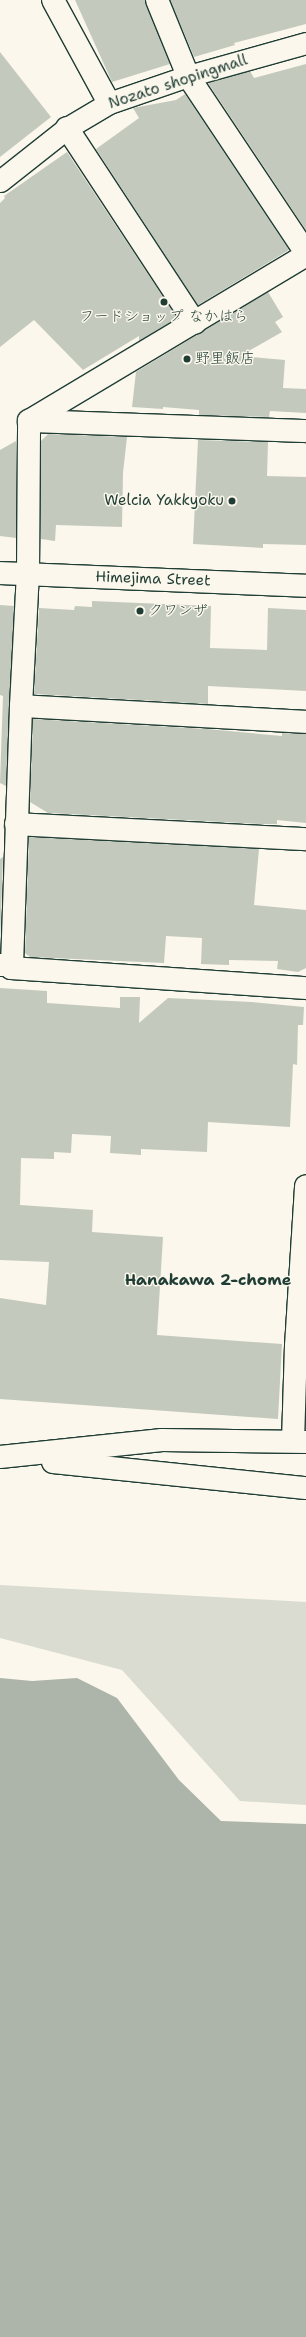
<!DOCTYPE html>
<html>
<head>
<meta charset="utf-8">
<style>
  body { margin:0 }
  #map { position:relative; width:306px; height:2337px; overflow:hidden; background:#fbf7ec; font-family:"Shantell Sans","Klee One",sans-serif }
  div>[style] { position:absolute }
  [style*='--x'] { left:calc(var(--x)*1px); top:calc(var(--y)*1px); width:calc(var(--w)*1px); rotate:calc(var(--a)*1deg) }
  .green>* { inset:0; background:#dbdcd1 }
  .water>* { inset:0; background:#adb4aa }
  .building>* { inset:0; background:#c4c9be }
  .roads { filter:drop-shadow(1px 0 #1f3d34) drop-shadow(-1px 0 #1f3d34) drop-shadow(0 1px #1f3d34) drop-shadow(0 -1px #1f3d34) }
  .pedestrian>* { height:21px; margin:-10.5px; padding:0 10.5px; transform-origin:10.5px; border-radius:10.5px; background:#fbf7ec }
  .minor>* { height:22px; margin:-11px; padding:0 11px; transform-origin:11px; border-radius:11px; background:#fbf7ec }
  .primary>* { height:22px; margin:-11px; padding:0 11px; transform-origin:11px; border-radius:11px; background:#fbf7ec }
  .dots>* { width:11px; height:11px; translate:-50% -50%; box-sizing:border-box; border:2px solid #fbf7ec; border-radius:50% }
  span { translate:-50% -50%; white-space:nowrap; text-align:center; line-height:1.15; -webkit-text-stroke:3px #fbf7ec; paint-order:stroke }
  .street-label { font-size:15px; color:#1f3d34 }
  .poi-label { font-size:15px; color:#1f3d34 }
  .left { translate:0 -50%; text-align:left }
  .right { translate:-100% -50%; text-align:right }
  .neighbourhood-label { font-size:16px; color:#1f3d34; font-weight:700 }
</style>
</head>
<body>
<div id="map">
  <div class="green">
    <i style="clip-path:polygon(0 1585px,306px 1602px,306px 1805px,240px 1801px,122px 1670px,0 1638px)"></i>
  </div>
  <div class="water">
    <i style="clip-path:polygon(0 1678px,32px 1681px,77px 1678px,117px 1698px,179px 1780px,221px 1821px,306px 1824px,306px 2337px,0 2337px)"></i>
  </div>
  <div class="building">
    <i style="clip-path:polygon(75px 0,145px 0,170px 64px,112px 82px)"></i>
    <i style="clip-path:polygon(170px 0,306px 0,306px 24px,234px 43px,235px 45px,194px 57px)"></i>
    <i style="clip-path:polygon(0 52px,51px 117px,0 157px)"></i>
    <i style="clip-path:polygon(306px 64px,306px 230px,208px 83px,250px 71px,254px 78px)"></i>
    <i style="clip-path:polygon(185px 94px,289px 250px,198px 305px,96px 149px,139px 118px,133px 108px,176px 100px)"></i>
    <i style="clip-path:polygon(67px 152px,177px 318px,139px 341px,139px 336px,83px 370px,34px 320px,0 347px,0 203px,5px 198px,4px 196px)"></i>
    <i style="clip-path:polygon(268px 292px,283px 317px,275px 322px,282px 332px,240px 356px,285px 360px,283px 388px,306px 389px,306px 413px,270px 411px,269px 417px,199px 415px,199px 410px,163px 407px,163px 409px,132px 407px,136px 372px)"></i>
    <i style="clip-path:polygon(48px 434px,127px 437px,123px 473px,122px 527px,56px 525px,55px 541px,41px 539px,41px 441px)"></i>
    <i style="clip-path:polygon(198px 440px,268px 442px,267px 476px,306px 477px,306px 545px,263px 544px,263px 548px,193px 544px)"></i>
    <i style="clip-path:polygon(16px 441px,16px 538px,0 536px,0 450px)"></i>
    <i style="clip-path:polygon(92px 601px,211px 606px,210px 648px,267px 650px,268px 608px,306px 610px,306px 691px,208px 686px,208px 704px,34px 694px,39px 608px,74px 610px,75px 606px,92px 607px)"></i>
    <i style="clip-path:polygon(0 605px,14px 606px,6px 786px,0 783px,3px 696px,0 695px)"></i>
    <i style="clip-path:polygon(33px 719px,207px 729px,282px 736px,282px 733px,306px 734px,306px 823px,277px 820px,277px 824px,261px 824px,48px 813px,30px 802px)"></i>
    <i style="clip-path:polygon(29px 837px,259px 849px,254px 905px,306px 910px,306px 968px,298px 972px,277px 969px,278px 961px,229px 960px,229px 965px,201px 964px,202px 938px,166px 936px,164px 963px,30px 957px,25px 953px)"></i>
    <i style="clip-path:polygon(3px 857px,0 941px,0 859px)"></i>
    <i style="clip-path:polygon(0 988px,47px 991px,47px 1003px,120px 1008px,120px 997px,140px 997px,139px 1023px,168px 998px,252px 1002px,304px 1007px,303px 1025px,298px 1025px,297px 1065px,293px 1064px,290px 1127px,208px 1122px,207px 1152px,141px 1149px,141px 1155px,110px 1153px,111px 1136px,72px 1134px,71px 1153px,54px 1152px,54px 1159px,21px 1158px,20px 1205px,93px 1210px,92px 1232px,163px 1237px,157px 1335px,282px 1344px,278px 1419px,0 1399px,0 1298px,46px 1305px,49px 1262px,0 1260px)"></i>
  </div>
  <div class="roads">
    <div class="pedestrian">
      <i style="--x:0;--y:181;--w:85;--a:-38.3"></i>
      <i style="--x:67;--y:128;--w:49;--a:-30.8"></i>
      <i style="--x:109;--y:103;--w:83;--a:-18.9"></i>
      <i style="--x:188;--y:76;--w:123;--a:-15.6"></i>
    </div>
    <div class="minor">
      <i style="--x:53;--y:0;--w:117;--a:61.5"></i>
      <i style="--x:157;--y:0;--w:82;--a:67.8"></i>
      <i style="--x:188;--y:76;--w:213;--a:56.3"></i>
      <i style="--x:67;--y:128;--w:233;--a:56.7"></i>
      <i style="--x:29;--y:421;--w:277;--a:2.1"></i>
      <i style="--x:21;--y:706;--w:285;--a:3.2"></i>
      <i style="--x:16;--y:824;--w:290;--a:3"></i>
      <i style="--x:0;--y:965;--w:12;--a:0"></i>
      <i style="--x:12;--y:965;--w:3;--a:108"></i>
      <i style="--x:11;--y:968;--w:296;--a:3.9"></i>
      <i style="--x:12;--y:965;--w:259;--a:-88"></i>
      <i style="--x:21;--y:706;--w:132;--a:-87"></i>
      <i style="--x:28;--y:574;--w:153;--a:-89.6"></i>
      <i style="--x:29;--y:421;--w:323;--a:-30.9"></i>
      <i style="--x:293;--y:1441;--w:95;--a:-88.2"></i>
      <i style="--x:296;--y:1346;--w:160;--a:-86.4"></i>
      <i style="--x:0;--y:1457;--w:163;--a:-6"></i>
      <i style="--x:162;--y:1440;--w:144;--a:0.8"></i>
      <i style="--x:53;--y:1462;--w:254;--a:5.9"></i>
    </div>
    <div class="primary">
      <i style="--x:0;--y:573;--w:306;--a:2.4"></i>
    </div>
  </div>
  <div class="dots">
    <i style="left:164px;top:302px;background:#1f3d34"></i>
    <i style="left:187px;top:359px;background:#1f3d34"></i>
    <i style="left:232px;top:501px;background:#1f3d34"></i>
    <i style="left:140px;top:611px;background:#1f3d34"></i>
  </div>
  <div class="street-label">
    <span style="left:178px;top:82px;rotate:-18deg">Nozato shopingmall</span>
    <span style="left:153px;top:579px;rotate:2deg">Himejima Street</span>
  </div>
  <div class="poi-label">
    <span style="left:164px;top:317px">フードショップ なかはら</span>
    <span class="left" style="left:195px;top:359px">野里飯店</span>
    <span class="right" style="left:224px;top:501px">Welcia Yakkyoku</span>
    <span class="left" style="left:148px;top:611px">クワンザ</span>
  </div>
  <div class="neighbourhood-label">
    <span style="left:208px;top:1280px">Hanakawa 2-chome</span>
  </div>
</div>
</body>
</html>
